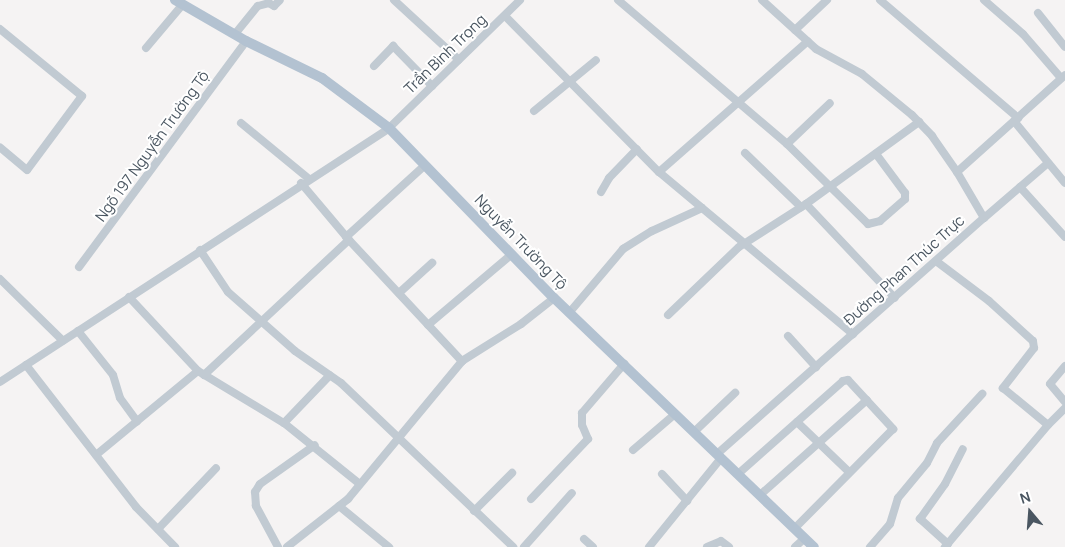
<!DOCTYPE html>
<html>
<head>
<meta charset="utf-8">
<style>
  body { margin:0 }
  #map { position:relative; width:1065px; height:547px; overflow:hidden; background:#f5f3f3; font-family:Manrope,sans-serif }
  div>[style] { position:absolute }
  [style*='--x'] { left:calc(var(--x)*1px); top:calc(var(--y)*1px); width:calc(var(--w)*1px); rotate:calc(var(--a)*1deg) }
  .minor>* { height:8px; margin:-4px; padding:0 4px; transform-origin:4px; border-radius:4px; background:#c1cad2 }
  .major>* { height:10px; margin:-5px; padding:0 5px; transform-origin:5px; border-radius:5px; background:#b3c2d1 }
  span { translate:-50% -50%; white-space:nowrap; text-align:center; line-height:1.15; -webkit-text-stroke:4px #fff; paint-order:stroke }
  .street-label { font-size:15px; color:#4a5661 }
  .north { position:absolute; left:1005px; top:487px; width:50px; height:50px; -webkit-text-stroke:4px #fff; paint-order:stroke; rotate:342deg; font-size:14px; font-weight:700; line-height:20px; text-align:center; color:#4a5661 }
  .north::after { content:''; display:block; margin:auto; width:18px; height:22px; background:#4a5661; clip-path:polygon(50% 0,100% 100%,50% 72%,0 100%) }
</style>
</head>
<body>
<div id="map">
  <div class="minor">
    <i style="--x:394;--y:0;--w:88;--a:42.7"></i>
    <i style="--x:618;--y:0;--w:222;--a:40.4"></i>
    <i style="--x:787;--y:144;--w:114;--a:44.6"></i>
    <i style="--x:868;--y:224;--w:12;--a:-14"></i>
    <i style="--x:880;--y:221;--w:33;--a:-41"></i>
    <i style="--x:905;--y:199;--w:6;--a:-90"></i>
    <i style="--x:905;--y:193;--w:49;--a:-126.6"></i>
    <i style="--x:762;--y:0;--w:73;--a:42.2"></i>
    <i style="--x:816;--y:49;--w:52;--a:28.5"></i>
    <i style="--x:862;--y:74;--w:65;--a:39.4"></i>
    <i style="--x:912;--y:115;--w:29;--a:46"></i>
    <i style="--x:932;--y:136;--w:44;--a:55.2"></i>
    <i style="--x:880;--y:0;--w:182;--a:40.5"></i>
    <i style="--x:984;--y:0;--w:52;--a:41.1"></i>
    <i style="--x:1023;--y:34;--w:58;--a:49.2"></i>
    <i style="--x:1038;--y:13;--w:43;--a:51.5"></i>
    <i style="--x:505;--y:16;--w:219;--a:45.4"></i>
    <i style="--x:659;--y:172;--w:253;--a:39.9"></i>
    <i style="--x:0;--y:29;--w:106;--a:39.3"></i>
    <i style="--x:82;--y:96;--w:92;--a:126.6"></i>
    <i style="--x:27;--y:170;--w:35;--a:-140"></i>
    <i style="--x:795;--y:30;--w:44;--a:-43.2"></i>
    <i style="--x:235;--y:34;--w:36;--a:-51"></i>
    <i style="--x:258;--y:6;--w:11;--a:-15"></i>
    <i style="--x:269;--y:3;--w:6;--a:31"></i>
    <i style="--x:274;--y:6;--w:8;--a:-45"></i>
    <i style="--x:146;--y:48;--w:57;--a:-49.9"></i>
    <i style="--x:374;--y:66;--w:28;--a:-46"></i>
    <i style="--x:393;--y:46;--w:56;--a:45.7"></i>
    <i style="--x:534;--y:111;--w:80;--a:-39.4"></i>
    <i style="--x:1014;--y:121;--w:80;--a:50.6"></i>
    <i style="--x:241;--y:123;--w:87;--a:39.4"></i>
    <i style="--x:787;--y:144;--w:59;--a:-43.6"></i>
    <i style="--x:745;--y:153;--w:78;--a:44"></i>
    <i style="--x:659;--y:172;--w:198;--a:-41.3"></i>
    <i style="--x:301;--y:183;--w:75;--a:49.9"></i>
    <i style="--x:349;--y:240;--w:166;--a:47"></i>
    <i style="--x:1020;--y:187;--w:67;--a:48"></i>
    <i style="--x:601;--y:192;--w:16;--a:-60"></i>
    <i style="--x:609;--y:178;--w:40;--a:-46"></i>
    <i style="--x:806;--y:204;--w:129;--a:46.6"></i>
    <i style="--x:984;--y:218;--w:84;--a:-40.7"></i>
    <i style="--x:346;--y:237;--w:107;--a:-42.3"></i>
    <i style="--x:200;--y:250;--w:50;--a:56.3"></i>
    <i style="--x:228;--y:292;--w:89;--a:41.4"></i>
    <i style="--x:295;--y:351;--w:56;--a:34.8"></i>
    <i style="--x:341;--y:383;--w:238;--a:43.6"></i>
    <i style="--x:936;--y:261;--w:66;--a:37"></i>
    <i style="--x:989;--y:301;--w:59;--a:42.3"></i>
    <i style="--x:1033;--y:341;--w:7;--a:82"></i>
    <i style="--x:1034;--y:348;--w:51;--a:127.8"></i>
    <i style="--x:1003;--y:388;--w:58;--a:39.4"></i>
    <i style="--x:1048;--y:425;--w:160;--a:130.2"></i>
    <i style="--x:79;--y:267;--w:281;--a:-53.5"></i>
    <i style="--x:0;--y:279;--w:88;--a:44.5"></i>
    <i style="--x:399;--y:293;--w:45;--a:-42.3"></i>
    <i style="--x:129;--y:297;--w:101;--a:47"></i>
    <i style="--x:198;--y:371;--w:100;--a:31.2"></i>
    <i style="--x:284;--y:423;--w:97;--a:38.8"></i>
    <i style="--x:569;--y:313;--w:84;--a:-49.8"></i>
    <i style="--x:623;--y:249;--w:34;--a:-32"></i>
    <i style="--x:652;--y:231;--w:55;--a:-24.7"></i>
    <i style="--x:668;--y:315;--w:98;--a:-43.8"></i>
    <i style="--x:739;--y:247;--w:80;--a:-32.7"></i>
    <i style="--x:806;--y:204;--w:140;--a:-36"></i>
    <i style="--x:428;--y:325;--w:110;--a:-40.2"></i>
    <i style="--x:78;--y:331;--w:56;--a:51.5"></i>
    <i style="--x:113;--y:375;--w:24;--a:73"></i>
    <i style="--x:120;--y:398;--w:29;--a:54"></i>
    <i style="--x:788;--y:336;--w:42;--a:47.9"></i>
    <i style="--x:26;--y:365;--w:180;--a:52.2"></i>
    <i style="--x:136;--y:507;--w:56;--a:45.7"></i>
    <i style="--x:1065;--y:366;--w:23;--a:130"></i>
    <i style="--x:1050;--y:384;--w:23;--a:50"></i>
    <i style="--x:204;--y:375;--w:198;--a:-43"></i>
    <i style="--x:0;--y:382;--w:465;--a:-33.1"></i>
    <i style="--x:389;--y:128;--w:183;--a:-44.3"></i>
    <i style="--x:797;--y:422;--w:72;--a:43.9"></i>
    <i style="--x:284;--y:423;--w:66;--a:-46.2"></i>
    <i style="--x:1048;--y:425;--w:24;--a:-45"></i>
    <i style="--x:694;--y:432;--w:57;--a:-43.6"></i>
    <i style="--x:633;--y:450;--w:55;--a:-40.6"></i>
    <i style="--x:717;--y:454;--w:356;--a:-41.5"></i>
    <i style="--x:984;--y:218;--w:53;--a:-120.4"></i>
    <i style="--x:957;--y:172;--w:145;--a:-41.9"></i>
    <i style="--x:96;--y:455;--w:132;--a:-39.5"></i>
    <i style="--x:662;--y:474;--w:37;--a:47"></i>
    <i style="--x:738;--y:474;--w:140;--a:-41.5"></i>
    <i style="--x:843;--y:381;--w:5;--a:-11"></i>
    <i style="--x:848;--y:380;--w:67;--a:47.4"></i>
    <i style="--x:893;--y:429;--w:139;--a:134.7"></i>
    <i style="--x:760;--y:495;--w:143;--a:-41.6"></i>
    <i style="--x:531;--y:499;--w:83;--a:-46.5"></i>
    <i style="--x:588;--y:439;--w:15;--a:-113"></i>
    <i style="--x:582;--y:425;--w:12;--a:-90"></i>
    <i style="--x:582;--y:413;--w:65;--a:-49.4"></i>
    <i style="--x:339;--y:506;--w:65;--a:39.4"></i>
    <i style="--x:474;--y:511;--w:54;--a:-45"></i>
    <i style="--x:158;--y:529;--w:84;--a:-46.4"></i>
    <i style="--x:584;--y:539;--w:12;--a:42"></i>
    <i style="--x:948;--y:544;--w:38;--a:-138"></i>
    <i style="--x:920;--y:519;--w:43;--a:-54.5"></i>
    <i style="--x:945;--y:484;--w:39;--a:-63"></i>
    <i style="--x:278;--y:547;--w:47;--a:-118.2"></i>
    <i style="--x:256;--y:506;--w:14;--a:-94"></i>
    <i style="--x:255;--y:492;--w:9;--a:-58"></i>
    <i style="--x:260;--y:484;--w:67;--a:-35.3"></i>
    <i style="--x:287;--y:547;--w:78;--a:-38.2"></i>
    <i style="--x:348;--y:499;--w:179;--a:-50.4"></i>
    <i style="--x:462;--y:361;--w:70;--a:-32.1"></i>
    <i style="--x:521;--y:324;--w:42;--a:-38.2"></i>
    <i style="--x:524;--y:547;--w:72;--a:-48.4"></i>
    <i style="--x:649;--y:547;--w:114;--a:-51"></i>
    <i style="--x:707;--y:547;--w:15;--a:-23"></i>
    <i style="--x:721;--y:541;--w:10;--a:37"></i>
    <i style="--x:795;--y:547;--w:13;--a:-42"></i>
    <i style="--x:870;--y:547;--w:30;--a:-49"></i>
    <i style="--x:890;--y:524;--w:27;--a:-73"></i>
    <i style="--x:898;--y:498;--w:45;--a:-50.4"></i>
    <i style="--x:927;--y:463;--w:22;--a:-63"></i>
    <i style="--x:937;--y:443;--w:67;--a:-47.4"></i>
  </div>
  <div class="major">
    <i style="--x:175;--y:0;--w:82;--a:30"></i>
    <i style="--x:246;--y:41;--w:85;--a:26"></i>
    <i style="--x:322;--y:78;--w:84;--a:36.7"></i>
    <i style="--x:389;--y:128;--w:237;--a:45.9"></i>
    <i style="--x:554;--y:298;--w:360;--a:43.8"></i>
  </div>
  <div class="street-label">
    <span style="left:445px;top:54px;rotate:-44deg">Trần Bình Trọng</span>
    <span style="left:152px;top:146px;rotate:-54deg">Ngõ 197 Nguyễn Trường Tộ</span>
    <span style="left:521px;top:242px;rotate:46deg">Nguyễn Trường Tộ</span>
    <span style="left:904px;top:270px;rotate:-42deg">Đường Phan Thúc Trực</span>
  </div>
  <div class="north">N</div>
</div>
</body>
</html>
